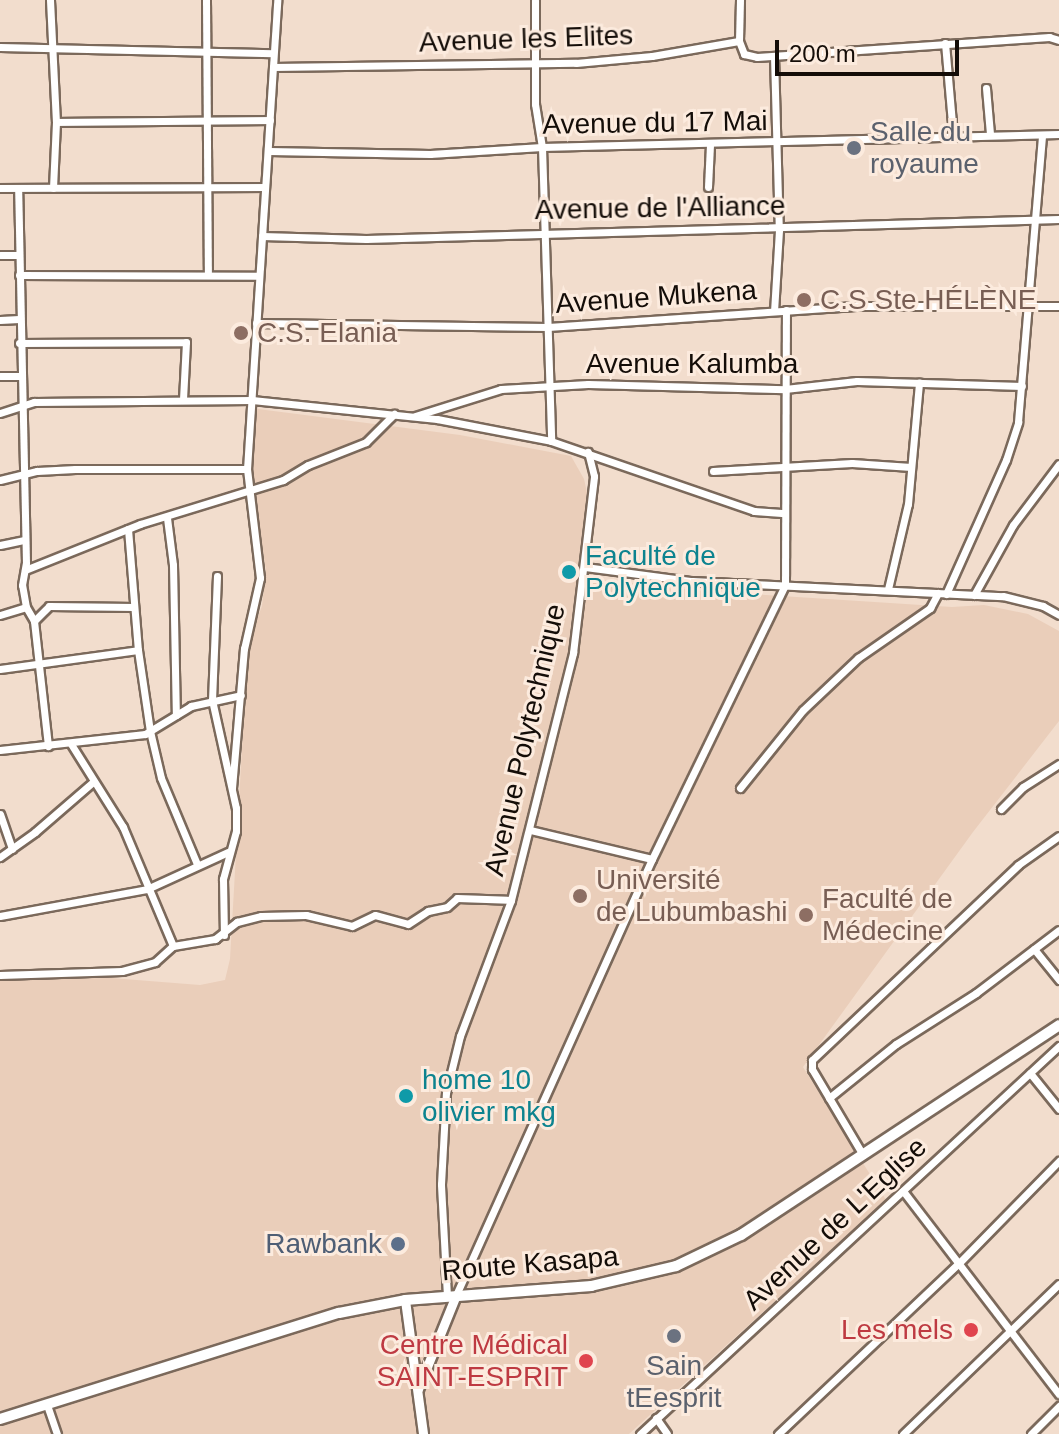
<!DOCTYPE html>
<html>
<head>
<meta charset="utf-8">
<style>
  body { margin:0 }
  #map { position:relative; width:1059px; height:1434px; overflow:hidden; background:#f2ddcd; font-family:Arial,sans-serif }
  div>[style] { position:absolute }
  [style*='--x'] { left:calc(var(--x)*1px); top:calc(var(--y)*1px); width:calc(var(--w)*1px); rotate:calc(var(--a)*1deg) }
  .built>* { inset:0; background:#eaceba }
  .roads { filter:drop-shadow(2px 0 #7b695b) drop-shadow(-2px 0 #7b695b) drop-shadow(0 2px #7b695b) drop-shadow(0 -2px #7b695b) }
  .minor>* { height:7px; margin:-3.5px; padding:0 3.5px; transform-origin:3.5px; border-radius:3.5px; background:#fff }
  .tertiary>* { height:9px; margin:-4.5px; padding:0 4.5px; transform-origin:4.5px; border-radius:4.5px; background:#fff }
  .secondary>* { height:10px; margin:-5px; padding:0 5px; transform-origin:5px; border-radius:5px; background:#fff }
  .dots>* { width:22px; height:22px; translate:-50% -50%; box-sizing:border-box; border:4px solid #fcebde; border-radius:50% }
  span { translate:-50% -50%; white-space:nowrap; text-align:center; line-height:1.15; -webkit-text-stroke:6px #fcebde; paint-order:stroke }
  .street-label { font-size:28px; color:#140d08 }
  .worship-label { font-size:28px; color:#5b616d }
  .left { translate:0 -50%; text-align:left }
  .education-label { font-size:28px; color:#785e54 }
  .culture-label { font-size:28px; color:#0d838f }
  .service-label { font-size:28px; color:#4e5e75 }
  .right { translate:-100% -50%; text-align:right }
  .health-label { font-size:28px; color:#be3a42 }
  .scale { position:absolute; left:775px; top:40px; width:184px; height:36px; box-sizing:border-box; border:4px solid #140d08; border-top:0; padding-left:10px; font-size:24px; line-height:28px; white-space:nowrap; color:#140d08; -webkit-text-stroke:6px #fcebde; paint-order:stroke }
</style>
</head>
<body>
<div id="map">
  <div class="built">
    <i style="clip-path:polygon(258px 409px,460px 435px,571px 456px,584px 479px,591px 511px,592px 579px,704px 591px,952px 607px,984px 605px,1028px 614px,1059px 631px,1059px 721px,973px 832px,803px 1067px,886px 1200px,629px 1434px,0 1434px,0 979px,111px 978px,200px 985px,225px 980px,230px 959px,248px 643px,262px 606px,266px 570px,251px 483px,255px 410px)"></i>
  </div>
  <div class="roads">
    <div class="minor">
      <i style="--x:50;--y:0;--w:122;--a:87.2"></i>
      <i style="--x:56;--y:122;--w:66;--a:92.6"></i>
      <i style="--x:206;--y:0;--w:275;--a:89.6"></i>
      <i style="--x:535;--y:0;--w:104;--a:90"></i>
      <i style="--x:535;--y:104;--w:44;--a:80.8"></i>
      <i style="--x:542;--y:147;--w:294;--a:88.2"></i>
      <i style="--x:551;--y:441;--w:215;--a:19"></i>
      <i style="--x:754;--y:511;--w:31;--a:4"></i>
      <i style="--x:739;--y:41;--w:14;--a:69"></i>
      <i style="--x:744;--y:54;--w:13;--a:13"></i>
      <i style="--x:757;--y:57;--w:293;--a:-3.9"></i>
      <i style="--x:1049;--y:37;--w:10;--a:17"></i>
      <i style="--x:945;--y:43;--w:91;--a:85"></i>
      <i style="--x:0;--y:47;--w:273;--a:1.3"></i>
      <i style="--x:774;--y:56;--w:174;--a:88.4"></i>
      <i style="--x:779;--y:230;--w:81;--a:93.5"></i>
      <i style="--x:273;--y:67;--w:303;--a:-0.8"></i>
      <i style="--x:576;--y:63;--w:76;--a:-5.3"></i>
      <i style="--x:652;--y:56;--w:88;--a:-9.8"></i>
      <i style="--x:739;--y:41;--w:41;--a:-88.6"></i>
      <i style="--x:986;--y:88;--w:46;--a:85"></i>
      <i style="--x:56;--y:122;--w:214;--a:-0.5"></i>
      <i style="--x:269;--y:151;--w:161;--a:1.1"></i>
      <i style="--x:430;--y:154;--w:112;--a:-3.6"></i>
      <i style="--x:542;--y:147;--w:517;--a:-1.44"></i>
      <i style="--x:708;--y:187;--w:43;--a:-87.3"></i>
      <i style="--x:0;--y:188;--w:265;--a:-0.2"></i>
      <i style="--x:262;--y:236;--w:104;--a:1.7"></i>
      <i style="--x:366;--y:239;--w:693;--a:-1.65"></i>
      <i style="--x:0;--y:255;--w:18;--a:0"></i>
      <i style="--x:19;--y:275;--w:240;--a:0.2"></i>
      <i style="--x:0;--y:320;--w:19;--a:-3"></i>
      <i style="--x:256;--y:323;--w:292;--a:0.8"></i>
      <i style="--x:548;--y:327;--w:308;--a:-3.9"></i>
      <i style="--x:855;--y:306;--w:204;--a:0"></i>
      <i style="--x:19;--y:343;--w:167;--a:-0.3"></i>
      <i style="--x:186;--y:342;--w:57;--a:93"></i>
      <i style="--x:0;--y:376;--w:20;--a:0"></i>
      <i style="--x:0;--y:413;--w:36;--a:-18"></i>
      <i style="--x:34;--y:402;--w:218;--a:-0.5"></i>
      <i style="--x:252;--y:400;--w:186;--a:5.9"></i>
      <i style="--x:437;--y:419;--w:116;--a:10.9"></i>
      <i style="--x:415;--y:416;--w:90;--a:-17.4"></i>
      <i style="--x:501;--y:389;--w:87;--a:-3.3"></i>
      <i style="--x:588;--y:384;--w:197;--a:1.5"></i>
      <i style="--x:785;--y:389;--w:72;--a:-6.3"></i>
      <i style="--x:857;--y:381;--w:165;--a:1.7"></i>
      <i style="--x:713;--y:471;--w:139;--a:-3.3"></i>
      <i style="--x:852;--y:463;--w:59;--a:3.9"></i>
      <i style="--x:0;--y:480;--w:38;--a:-14"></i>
      <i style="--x:37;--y:471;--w:38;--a:-3"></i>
      <i style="--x:75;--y:469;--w:172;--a:0"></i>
      <i style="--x:167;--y:518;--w:47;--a:82.7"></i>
      <i style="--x:173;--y:565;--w:150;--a:88.9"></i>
      <i style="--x:128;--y:529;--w:121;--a:85.3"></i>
      <i style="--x:138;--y:650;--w:82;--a:81.6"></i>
      <i style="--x:150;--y:731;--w:48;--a:76.8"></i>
      <i style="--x:161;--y:778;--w:93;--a:67.3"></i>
      <i style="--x:0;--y:545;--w:25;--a:-12"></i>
      <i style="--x:585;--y:567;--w:108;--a:7.5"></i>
      <i style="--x:692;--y:581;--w:311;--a:2.8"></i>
      <i style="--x:1003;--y:596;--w:41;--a:14"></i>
      <i style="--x:1043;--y:606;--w:18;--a:29"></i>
      <i style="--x:25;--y:570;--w:124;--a:-21.8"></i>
      <i style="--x:140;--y:524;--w:150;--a:-17.1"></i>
      <i style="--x:283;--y:480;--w:29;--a:-31"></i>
      <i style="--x:308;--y:465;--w:62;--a:-21.6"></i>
      <i style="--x:366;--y:442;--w:40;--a:-45"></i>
      <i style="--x:217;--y:576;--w:124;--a:92.3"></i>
      <i style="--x:212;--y:700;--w:111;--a:77.5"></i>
      <i style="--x:236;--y:808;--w:23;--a:90"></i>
      <i style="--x:236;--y:831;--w:50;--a:105.2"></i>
      <i style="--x:223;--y:879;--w:56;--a:89"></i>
      <i style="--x:888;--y:589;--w:87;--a:-76.8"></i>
      <i style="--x:908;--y:504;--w:122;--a:-84.8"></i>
      <i style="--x:946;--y:594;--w:147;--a:-65.9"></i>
      <i style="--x:1006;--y:460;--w:40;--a:-72"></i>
      <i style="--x:1018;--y:422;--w:288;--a:-85.2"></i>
      <i style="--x:974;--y:595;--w:80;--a:-60.9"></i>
      <i style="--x:1013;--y:525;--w:76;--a:-53"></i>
      <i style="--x:26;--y:607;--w:16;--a:60"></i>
      <i style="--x:34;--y:621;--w:126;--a:83.6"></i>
      <i style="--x:0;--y:615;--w:27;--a:-17"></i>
      <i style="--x:26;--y:607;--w:22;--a:-100"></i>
      <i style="--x:22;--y:585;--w:22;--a:-80"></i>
      <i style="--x:26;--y:563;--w:375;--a:-91.2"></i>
      <i style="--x:34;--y:621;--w:21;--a:-45"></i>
      <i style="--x:49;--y:606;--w:85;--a:0.7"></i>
      <i style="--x:0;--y:669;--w:139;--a:-7.8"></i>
      <i style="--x:71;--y:744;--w:98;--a:57.9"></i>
      <i style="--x:123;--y:827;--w:129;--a:67.2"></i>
      <i style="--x:0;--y:750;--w:146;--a:-6.3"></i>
      <i style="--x:145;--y:734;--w:54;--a:-31.3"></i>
      <i style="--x:191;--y:706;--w:51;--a:-12.4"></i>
      <i style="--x:232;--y:788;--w:140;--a:-85.1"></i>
      <i style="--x:244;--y:649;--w:73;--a:-77.3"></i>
      <i style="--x:260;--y:578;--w:110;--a:-96.8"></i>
      <i style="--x:247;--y:469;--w:470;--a:-86.3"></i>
      <i style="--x:740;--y:788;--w:100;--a:-51.1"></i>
      <i style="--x:803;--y:710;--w:76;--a:-43.4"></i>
      <i style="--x:858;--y:658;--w:88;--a:-34.8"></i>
      <i style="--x:930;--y:608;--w:17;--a:-62"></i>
      <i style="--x:1001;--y:809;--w:31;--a:-45"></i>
      <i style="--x:1023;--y:787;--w:43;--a:-32.6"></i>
      <i style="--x:0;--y:814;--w:37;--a:71"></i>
      <i style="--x:530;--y:830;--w:125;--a:13.4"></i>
      <i style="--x:0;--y:857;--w:43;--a:-35.5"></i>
      <i style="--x:35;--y:832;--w:77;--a:-40.8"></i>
      <i style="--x:0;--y:916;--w:149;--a:-10.4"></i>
      <i style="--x:147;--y:889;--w:89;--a:-24.6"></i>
      <i style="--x:1034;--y:949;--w:40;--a:51"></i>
      <i style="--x:0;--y:975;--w:122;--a:-1.9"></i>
      <i style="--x:122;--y:971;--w:34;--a:-15"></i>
      <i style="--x:155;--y:962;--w:24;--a:-42"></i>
      <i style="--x:173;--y:946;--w:43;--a:-9.5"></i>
      <i style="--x:215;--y:939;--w:28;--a:-38"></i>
      <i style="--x:237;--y:922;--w:25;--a:-14"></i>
      <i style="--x:261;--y:916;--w:45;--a:-1.3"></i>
      <i style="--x:306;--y:915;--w:47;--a:13.4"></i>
      <i style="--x:352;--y:926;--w:25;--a:-26"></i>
      <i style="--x:375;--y:915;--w:34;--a:15"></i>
      <i style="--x:408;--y:924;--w:24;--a:-33"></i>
      <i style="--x:428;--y:911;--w:19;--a:-12"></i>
      <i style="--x:447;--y:907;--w:13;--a:-42"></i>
      <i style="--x:457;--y:898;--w:54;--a:2.1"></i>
      <i style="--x:1030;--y:1073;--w:46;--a:51.1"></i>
      <i style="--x:829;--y:1098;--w:86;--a:-38.9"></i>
      <i style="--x:896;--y:1044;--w:95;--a:-32.5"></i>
      <i style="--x:976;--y:993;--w:104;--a:-37.2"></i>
      <i style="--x:863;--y:1155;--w:100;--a:-120.7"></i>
      <i style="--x:812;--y:1069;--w:9;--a:-90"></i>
      <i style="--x:812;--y:1060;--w:284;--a:-43.4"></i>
      <i style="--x:1018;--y:865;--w:50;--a:-35.3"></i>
      <i style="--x:903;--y:1191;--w:256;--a:52.5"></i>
      <i style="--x:456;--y:1295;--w:478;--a:-65.8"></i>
      <i style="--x:652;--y:859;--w:305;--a:-64.1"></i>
      <i style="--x:785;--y:585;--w:275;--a:-89.8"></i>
      <i style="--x:447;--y:1296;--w:112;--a:-93.1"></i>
      <i style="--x:441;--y:1184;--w:91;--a:-86.9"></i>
      <i style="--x:446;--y:1093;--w:59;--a:-76.2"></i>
      <i style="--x:460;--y:1036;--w:145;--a:-69.4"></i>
      <i style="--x:511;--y:900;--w:255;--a:-75.9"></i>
      <i style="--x:573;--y:653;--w:178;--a:-83.2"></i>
      <i style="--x:594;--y:476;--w:25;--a:-104"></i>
      <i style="--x:47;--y:1405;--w:31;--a:71"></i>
      <i style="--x:656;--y:1418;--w:19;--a:55"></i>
      <i style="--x:640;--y:1434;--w:571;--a:-42.8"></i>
      <i style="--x:778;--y:1434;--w:249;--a:-43.4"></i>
      <i style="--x:959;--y:1263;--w:143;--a:-45.6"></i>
      <i style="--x:903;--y:1434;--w:216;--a:-43.9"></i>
      <i style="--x:1031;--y:1434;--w:40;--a:-45"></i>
    </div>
    <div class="tertiary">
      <i style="--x:405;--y:1300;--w:135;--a:82.3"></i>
      <i style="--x:418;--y:1389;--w:101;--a:-68"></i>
    </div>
    <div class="secondary">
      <i style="--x:0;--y:1419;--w:355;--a:-17.4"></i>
      <i style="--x:339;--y:1313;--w:67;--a:-11.1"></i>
      <i style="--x:405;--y:1300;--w:187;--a:-4.3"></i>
      <i style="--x:591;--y:1286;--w:87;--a:-13.2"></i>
      <i style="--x:676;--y:1266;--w:72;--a:-25.5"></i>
      <i style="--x:741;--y:1235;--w:381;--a:-33.4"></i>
    </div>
  </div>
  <div class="dots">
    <i style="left:854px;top:148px;background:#6b7280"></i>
    <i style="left:804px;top:300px;background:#8d6e63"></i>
    <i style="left:241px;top:333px;background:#8d6e63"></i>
    <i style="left:569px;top:572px;background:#0f9aa8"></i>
    <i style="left:580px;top:896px;background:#8d6e63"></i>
    <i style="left:806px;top:915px;background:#8d6e63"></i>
    <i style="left:406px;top:1096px;background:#0f9aa8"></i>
    <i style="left:398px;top:1244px;background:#5c6f8a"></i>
    <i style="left:971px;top:1330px;background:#e0444e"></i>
    <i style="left:674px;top:1336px;background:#6b7280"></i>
    <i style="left:586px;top:1361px;background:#e0444e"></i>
  </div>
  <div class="street-label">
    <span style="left:526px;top:39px;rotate:-2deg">Avenue les Elites</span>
    <span style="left:655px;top:123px;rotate:-1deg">Avenue du 17 Mai</span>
    <span style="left:660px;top:208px;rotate:-1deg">Avenue de l'Alliance</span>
    <span style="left:656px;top:297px;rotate:-4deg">Avenue Mukena</span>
    <span style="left:692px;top:364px">Avenue Kalumba</span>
    <span style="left:525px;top:740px;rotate:-77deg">Avenue Polytechnique</span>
    <span style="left:835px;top:1224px;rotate:-43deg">Avenue de L'Eglise</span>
    <span style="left:530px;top:1264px;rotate:-5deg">Route Kasapa</span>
  </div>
  <div class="worship-label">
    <span class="left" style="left:870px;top:148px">Salle du<br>royaume</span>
    <span style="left:674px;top:1382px">Sain<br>tEesprit</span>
  </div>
  <div class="education-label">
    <span class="left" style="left:820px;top:300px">C.S Ste HÉLÈNE</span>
    <span class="left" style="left:257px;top:333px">C.S. Elania</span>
    <span class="left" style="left:596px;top:896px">Université<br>de Lubumbashi</span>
    <span class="left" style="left:822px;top:915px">Faculté de<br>Médecine</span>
  </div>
  <div class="culture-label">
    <span class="left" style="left:585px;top:572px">Faculté de<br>Polytechnique</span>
    <span class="left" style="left:422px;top:1096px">home 10<br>olivier mkg</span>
  </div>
  <div class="service-label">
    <span class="right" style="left:382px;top:1244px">Rawbank</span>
  </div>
  <div class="health-label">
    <span class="right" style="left:953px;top:1330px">Les mels</span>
    <span class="right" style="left:568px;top:1361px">Centre Médical<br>SAINT-ESPRIT</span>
  </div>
  <div class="scale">200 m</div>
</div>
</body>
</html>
